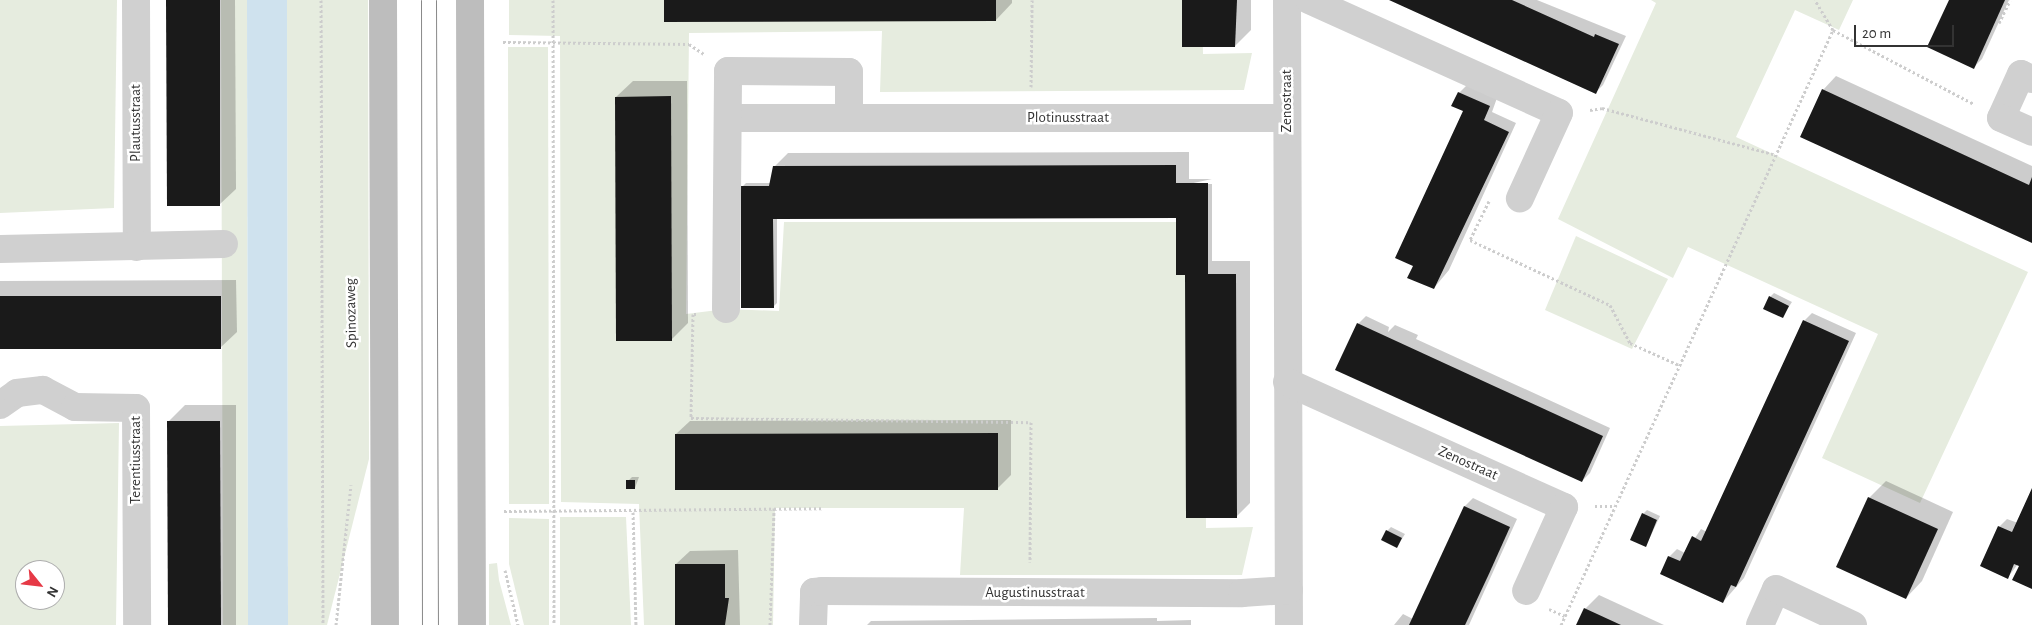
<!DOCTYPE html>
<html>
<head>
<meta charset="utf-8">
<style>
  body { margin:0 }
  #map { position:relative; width:2032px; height:625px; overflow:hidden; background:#fff; font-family:"Alegreya Sans",sans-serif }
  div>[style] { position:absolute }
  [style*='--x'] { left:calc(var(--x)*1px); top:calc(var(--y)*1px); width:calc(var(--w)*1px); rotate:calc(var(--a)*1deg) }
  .green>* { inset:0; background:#e6ecdf }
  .water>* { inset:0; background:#cfe2ee }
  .shadow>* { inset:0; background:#0003 }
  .building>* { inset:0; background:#1a1a1a }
  .path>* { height:3px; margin-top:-1.5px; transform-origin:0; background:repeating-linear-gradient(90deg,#cdcdcd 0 2.5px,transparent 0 5px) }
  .street>* { height:28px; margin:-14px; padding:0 14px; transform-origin:14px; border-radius:14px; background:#d0d0d0 }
  .secondary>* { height:28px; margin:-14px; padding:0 14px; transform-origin:14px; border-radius:14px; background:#bdbdbd }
  .tram>* { height:1px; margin:-0.5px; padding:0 0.5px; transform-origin:0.5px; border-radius:0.5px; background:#888 }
  span { translate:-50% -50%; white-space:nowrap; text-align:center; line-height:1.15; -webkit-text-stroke:5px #fff; paint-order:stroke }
  .street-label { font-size:15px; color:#333 }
  .north { position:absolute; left:15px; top:560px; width:50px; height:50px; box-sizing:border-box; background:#fff; border:1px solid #adadad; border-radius:50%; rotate:119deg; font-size:14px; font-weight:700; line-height:20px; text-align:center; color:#333 }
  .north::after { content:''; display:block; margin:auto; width:18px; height:22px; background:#e63946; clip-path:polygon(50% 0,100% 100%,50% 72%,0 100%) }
  .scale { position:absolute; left:1854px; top:25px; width:100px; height:22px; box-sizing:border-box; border:2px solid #333; border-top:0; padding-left:6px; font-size:15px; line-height:18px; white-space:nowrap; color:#333; -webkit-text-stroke:4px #fff; paint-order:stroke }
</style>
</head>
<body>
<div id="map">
  <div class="green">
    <i style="clip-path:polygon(0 0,117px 0,114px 208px,0 213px)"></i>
    <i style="clip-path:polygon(221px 0,247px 0,248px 625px,223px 625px)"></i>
    <i style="clip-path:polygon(287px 0,368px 0,369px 459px,327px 625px,288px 625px)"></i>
    <i style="clip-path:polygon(509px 0,1202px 0,1203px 54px,1252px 53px,1244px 90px,880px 92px,882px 31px,689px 33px,686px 314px,726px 309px,779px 311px,784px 222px,1187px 222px,1204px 275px,1206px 528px,1253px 527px,1242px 575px,960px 575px,964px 508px,775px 508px,773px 625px,644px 625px,639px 504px,561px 502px,560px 36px,509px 35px)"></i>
    <i style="clip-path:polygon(1651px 0,1853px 0,1839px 30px,1795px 10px,1736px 137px,2028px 272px,1920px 503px,1822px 458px,1878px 334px,1688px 247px,1673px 278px,1558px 219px,1656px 3px)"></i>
    <i style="clip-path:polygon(508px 47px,548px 47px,549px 504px,509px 504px)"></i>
    <i style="clip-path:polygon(1576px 236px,1668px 279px,1632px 349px,1545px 310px)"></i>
    <i style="clip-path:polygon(evenodd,119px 423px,116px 625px,0 625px,0 426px,119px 423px,25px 570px,55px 570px,55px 600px,25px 600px,25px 570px)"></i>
    <i style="clip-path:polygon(560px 517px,626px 517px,631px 625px,560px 625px)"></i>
    <i style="clip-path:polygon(509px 518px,549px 519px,549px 625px,524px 625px,509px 564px)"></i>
    <i style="clip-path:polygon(497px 563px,499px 580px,511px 625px,489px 625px,489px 564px)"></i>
  </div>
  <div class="water">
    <i style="clip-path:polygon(247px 0,287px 0,288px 625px,248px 625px)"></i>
  </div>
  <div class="shadow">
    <i style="clip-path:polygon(168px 0,235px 0,236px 189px,219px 205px)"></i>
    <i style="clip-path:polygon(665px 0,1012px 0,1012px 3px,996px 20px)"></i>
    <i style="clip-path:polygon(1184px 0,1251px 0,1251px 30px,1235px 46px)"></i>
    <i style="clip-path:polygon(1392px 0,1537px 0,1626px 36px,1603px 85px,1595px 93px)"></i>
    <i style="clip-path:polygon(1950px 0,2009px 0,1982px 59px,1974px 67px)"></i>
    <i style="clip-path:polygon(1836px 76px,2032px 166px,2032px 242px,1823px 90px)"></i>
    <i style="clip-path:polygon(633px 81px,687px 81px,688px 323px,671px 340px,616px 97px)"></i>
    <i style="clip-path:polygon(1467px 85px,1497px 98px,1492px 112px,1516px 123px,1449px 270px,1434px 288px,1414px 267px,1465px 110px,1459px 93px)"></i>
    <i style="clip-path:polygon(1189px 152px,1189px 179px,1212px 179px,1189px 184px,1212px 184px,1212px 261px,1250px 261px,1250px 503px,1236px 517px,1177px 217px,777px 217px,777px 303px,773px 307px,742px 187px,746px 183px,770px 183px,775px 166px,788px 153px)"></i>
    <i style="clip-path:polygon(236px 280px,237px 332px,220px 348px,0 348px,0 281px)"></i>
    <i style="clip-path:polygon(1774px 293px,1792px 302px,1782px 317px,1770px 297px)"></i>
    <i style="clip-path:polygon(1812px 313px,1856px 333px,1744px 578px,1723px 602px,1669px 557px,1677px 549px,1685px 553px,1701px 529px,1707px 532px,1804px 321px)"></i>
    <i style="clip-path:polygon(1366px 316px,1389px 327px,1388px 332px,1395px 325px,1418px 335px,1416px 339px,1610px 428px,1590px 473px,1582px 481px,1358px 324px)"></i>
    <i style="clip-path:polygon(185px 405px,236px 405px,236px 625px,169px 625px,169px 421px)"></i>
    <i style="clip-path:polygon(1011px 420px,1011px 475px,997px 489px,676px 434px,690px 421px)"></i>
    <i style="clip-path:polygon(632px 477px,639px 477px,635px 488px,628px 481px)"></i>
    <i style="clip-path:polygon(1886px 481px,1953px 512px,1922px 581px,1906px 598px,1869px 498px)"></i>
    <i style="clip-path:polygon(2032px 492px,2032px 588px,2018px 564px,2008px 577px,1999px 527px,2007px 519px,2018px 523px)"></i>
    <i style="clip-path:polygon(1473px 498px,1517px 519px,1469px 625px,1394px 625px,1403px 614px,1413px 619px,1465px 506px)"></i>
    <i style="clip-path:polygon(1647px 510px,1660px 516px,1646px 546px,1643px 514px)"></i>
    <i style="clip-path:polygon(1391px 527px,1405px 534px,1397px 547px,1387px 531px)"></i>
    <i style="clip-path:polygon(738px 550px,740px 625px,676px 625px,676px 564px,690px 551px)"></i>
    <i style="clip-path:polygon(1599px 595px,1664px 625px,1578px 625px,1585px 609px)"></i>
    <i style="clip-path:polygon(1157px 618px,1157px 621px,1191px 620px,1191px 625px,867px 625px,871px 621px)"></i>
  </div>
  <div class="building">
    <i style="clip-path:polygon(166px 0,220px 0,220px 206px,167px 206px)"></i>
    <i style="clip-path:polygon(664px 0,996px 0,996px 21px,664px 22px)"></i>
    <i style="clip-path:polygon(1182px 0,1237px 0,1235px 47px,1182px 47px)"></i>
    <i style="clip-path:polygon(1389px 0,1512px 0,1594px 37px,1595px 34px,1619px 44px,1596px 94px)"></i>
    <i style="clip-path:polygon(1949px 0,2005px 0,1974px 69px,1927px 47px)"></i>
    <i style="clip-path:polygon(1822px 89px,2029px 185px,2032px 177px,2032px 243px,1800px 137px)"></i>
    <i style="clip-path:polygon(1458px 92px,1490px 106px,1484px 120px,1509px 132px,1434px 289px,1407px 278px,1413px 266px,1395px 258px,1463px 111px,1451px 106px)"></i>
    <i style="clip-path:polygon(671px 96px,672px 341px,616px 341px,615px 97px)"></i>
    <i style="clip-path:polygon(1176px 165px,1176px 183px,1208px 183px,1208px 274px,1236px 274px,1237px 518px,1186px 518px,1185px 275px,1176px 275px,1176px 218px,773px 219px,774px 308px,741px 308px,741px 186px,769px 186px,773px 166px)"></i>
    <i style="clip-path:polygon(0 296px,221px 296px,221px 349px,0 349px)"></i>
    <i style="clip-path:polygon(1769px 296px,1789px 306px,1783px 318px,1763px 309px)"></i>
    <i style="clip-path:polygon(1803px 320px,1849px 341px,1736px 587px,1731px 585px,1723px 603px,1660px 574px,1668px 556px,1680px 561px,1692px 536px,1701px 541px)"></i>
    <i style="clip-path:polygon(1357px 323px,1603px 436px,1582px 482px,1335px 370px)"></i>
    <i style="clip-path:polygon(167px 421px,220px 421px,221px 625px,168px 625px)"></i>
    <i style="clip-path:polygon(998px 433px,998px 490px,675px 490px,675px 434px)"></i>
    <i style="clip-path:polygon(626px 480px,635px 480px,635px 489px,626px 489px)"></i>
    <i style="clip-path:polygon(2032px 488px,2032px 589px,2012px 580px,2019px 566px,2014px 564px,2008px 579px,1980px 566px,1998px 526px,2012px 532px)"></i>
    <i style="clip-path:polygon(1868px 497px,1938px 529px,1906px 599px,1836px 567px)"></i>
    <i style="clip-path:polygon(1464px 506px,1510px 527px,1488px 576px,1465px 625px,1409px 625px)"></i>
    <i style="clip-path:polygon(1642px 513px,1657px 520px,1646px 547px,1630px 540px)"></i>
    <i style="clip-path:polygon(1386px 530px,1402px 538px,1397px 548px,1381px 540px)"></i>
    <i style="clip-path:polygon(675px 564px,725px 564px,725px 598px,729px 598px,725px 625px,675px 625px)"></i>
    <i style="clip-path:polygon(1584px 608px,1621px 625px,1576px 625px)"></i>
  </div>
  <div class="path">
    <i style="--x:321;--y:0;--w:625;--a:89.82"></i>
    <i style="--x:553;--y:0;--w:625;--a:89.91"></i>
    <i style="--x:1999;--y:23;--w:25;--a:-64"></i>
    <i style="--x:1833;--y:30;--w:159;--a:27.7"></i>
    <i style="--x:503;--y:42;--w:186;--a:0.6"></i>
    <i style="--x:689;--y:44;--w:18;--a:34"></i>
    <i style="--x:1031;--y:87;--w:87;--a:-89.3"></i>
    <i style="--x:1590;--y:110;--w:12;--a:-9"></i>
    <i style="--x:1602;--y:108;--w:180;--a:15.1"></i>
    <i style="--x:1489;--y:201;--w:43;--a:116"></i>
    <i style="--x:1470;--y:240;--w:154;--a:24.9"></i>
    <i style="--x:1610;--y:305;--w:43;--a:62.2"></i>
    <i style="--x:1630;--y:343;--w:54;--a:24.2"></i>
    <i style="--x:696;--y:314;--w:3;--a:180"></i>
    <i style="--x:693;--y:314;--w:104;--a:91.1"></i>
    <i style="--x:691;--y:418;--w:340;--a:0.7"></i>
    <i style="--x:1031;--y:422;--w:140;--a:90.4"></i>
    <i style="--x:1595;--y:506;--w:18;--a:0"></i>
    <i style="--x:504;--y:511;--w:319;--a:-0.5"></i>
    <i style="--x:633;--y:512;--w:113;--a:88.5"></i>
    <i style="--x:505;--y:570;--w:57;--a:76.7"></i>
    <i style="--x:1549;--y:609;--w:17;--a:24"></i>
    <i style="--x:336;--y:625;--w:141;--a:-83.9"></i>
    <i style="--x:770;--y:625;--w:117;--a:-88"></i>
    <i style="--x:1561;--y:625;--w:654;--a:-65.43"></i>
    <i style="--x:1833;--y:30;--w:35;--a:-121"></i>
  </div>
  <div class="street">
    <i style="--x:136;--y:0;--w:247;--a:89.8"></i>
    <i style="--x:1287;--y:0;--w:625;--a:89.82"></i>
    <i style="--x:1309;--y:0;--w:274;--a:24.3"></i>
    <i style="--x:1559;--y:113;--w:94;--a:114.6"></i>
    <i style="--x:2032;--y:79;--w:12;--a:-156"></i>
    <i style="--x:2021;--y:74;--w:48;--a:114.4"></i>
    <i style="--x:2001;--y:118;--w:34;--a:24"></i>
    <i style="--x:728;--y:118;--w:559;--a:0"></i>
    <i style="--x:0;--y:249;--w:224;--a:-1.3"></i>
    <i style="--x:726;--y:309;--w:238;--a:-89.5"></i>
    <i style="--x:728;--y:71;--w:121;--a:0.5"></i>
    <i style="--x:849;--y:72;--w:46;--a:90"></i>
    <i style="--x:1287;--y:382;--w:304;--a:24.3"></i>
    <i style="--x:1564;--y:507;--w:92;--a:114.3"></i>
    <i style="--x:0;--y:405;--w:21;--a:-35"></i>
    <i style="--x:17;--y:393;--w:26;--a:-7"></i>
    <i style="--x:43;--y:390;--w:36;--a:28"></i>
    <i style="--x:75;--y:407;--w:61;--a:0.9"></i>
    <i style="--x:136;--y:408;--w:217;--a:89.7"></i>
    <i style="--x:813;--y:625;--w:33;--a:-88"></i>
    <i style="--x:814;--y:592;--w:8;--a:-7"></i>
    <i style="--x:822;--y:591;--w:420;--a:0.3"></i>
    <i style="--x:1242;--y:593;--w:47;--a:-3.7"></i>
    <i style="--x:1760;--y:625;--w:39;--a:-66"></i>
    <i style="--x:1776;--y:589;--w:85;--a:25.1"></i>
  </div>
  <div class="secondary">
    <i style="--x:383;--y:0;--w:625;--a:89.82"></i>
    <i style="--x:470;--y:0;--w:625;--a:89.82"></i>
  </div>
  <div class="tram">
    <i style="--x:421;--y:0;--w:625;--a:89.91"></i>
    <i style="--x:436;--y:0;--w:625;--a:89.82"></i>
  </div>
  <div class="street-label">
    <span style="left:1287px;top:101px;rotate:-90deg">Zenostraat</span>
    <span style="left:1068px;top:118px">Plotinusstraat</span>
    <span style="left:136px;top:123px;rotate:-90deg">Plautusstraat</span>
    <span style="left:351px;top:313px;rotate:-91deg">Spinozaweg</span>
    <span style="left:136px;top:460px;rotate:-90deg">Terentiusstraat</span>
    <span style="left:1468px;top:463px;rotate:24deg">Zenostraat</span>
    <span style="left:1035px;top:593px">Augustinusstraat</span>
  </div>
  <div class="north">N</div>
  <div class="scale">20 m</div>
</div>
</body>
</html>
